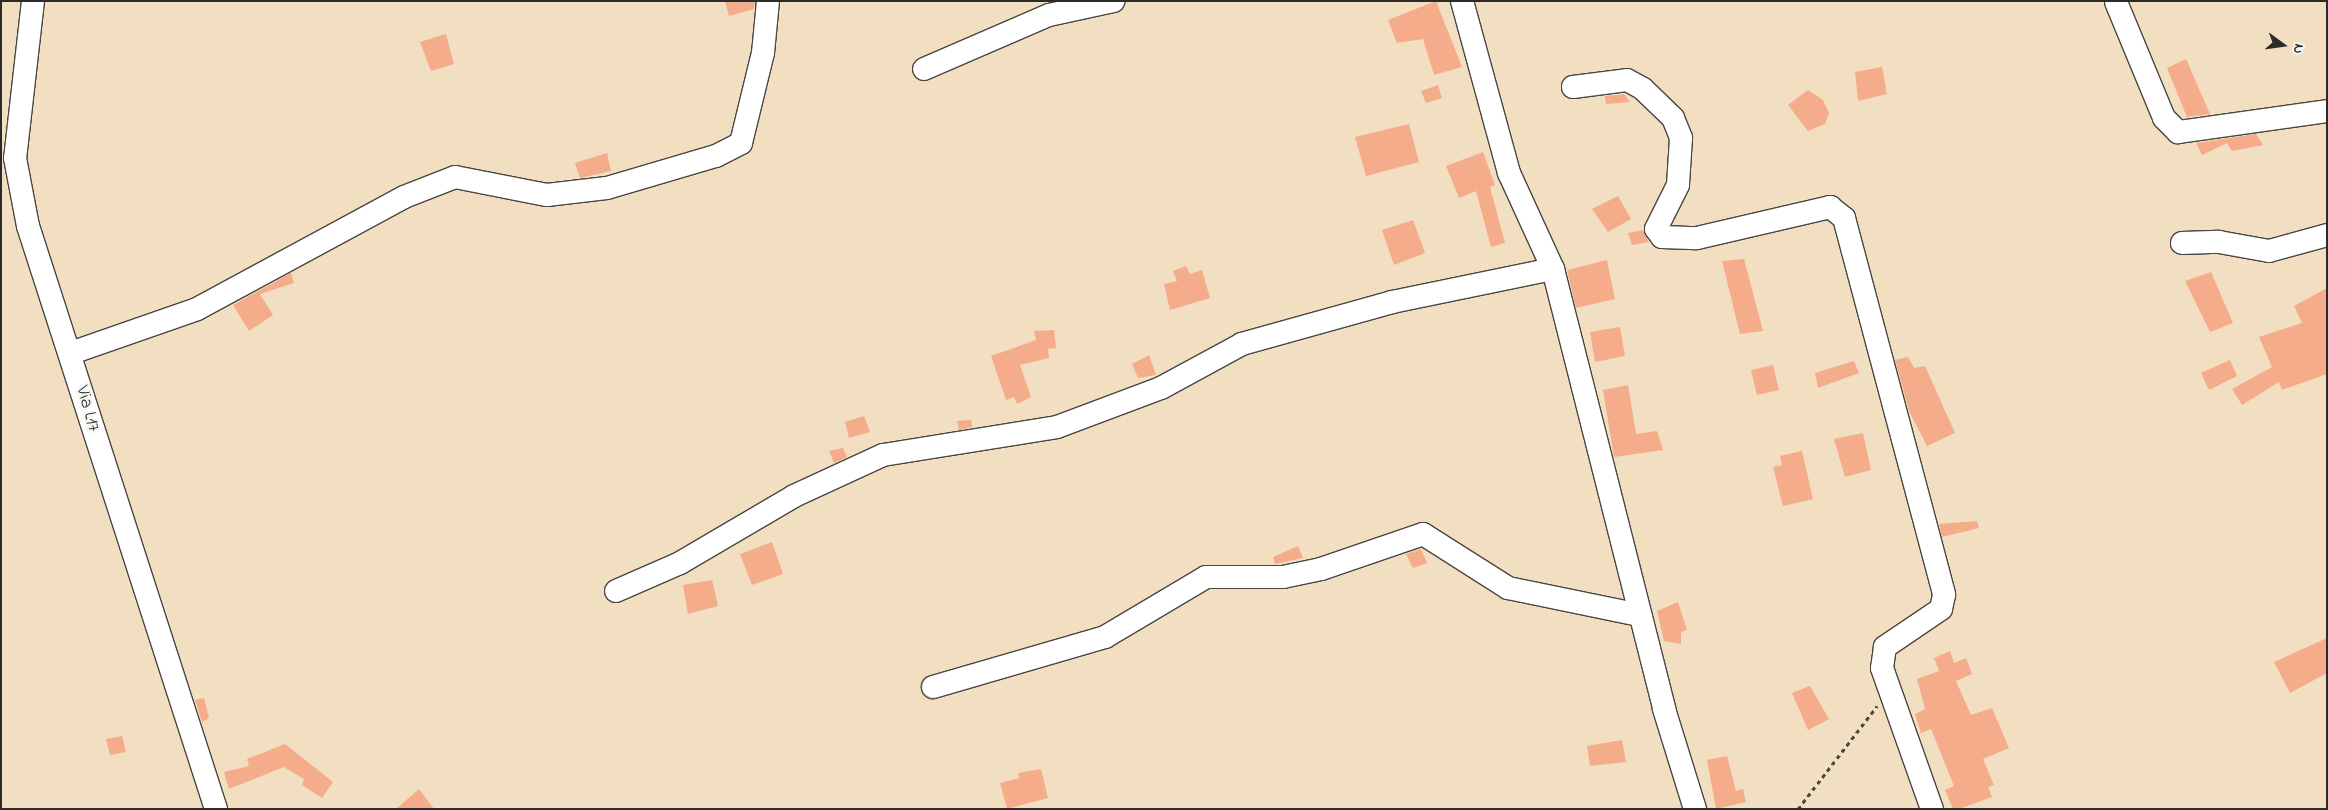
<!DOCTYPE html>
<html>
<head>
<meta charset="utf-8">
<style>
  body { margin:0 }
  #map { position:relative; width:2328px; height:810px; overflow:hidden; background:#f2dec0; font-family:"Indie Flower",sans-serif }
  div>[style] { position:absolute }
  [style*='--x'] { left:calc(var(--x)*1px); top:calc(var(--y)*1px); width:calc(var(--w)*1px); rotate:calc(var(--a)*1deg) }
  .building>* { inset:0; background:#f5ac8a }
  .path>* { height:3px; margin-top:-1.5px; transform-origin:0; background:repeating-linear-gradient(90deg,#494641 0 4px,transparent 0 8px) }
  .roads { filter:drop-shadow(1px 0 #494641) drop-shadow(-1px 0 #494641) drop-shadow(0 1px #494641) drop-shadow(0 -1px #494641) }
  .minor>* { height:22px; margin:-11px; padding:0 11px; transform-origin:11px; border-radius:11px; background:#fff }
  span { translate:-50% -50%; white-space:nowrap; text-align:center; line-height:1.15; -webkit-text-stroke:5px #f6f6f2; paint-order:stroke }
  .street-label { font-size:18px; color:#2b2b2b }
  .frame { position:absolute; inset:0; border:2px solid #2b2b2b; pointer-events:none }
  .north { position:absolute; left:2258px; top:20px; width:50px; height:50px; -webkit-text-stroke:4px #f6f6f2; paint-order:stroke; rotate:104deg; font-size:14px; font-weight:700; line-height:20px; text-align:center; color:#2b2b2b }
  .north::after { content:''; display:block; margin:auto; width:18px; height:22px; background:#2b2b2b; clip-path:polygon(50% 0,100% 100%,50% 72%,0 100%) }
</style>
</head>
<body>
<div id="map">
  <div class="building">
    <i style="clip-path:polygon(725px 1px,755px 1px,754px 9px,729px 16px)"></i>
    <i style="clip-path:polygon(1436px 1px,1462px 67px,1434px 75px,1423px 39px,1397px 43px,1388px 20px)"></i>
    <i style="clip-path:polygon(446px 34px,454px 64px,431px 71px,420px 42px)"></i>
    <i style="clip-path:polygon(2186px 59px,2210px 114px,2187px 117px,2167px 68px)"></i>
    <i style="clip-path:polygon(1882px 67px,1887px 94px,1858px 101px,1855px 72px)"></i>
    <i style="clip-path:polygon(1438px 85px,1442px 98px,1426px 103px,1421px 91px)"></i>
    <i style="clip-path:polygon(1808px 90px,1823px 100px,1829px 113px,1825px 124px,1808px 131px,1788px 105px)"></i>
    <i style="clip-path:polygon(1624px 94px,1630px 102px,1606px 104px,1605px 96px)"></i>
    <i style="clip-path:polygon(1409px 124px,1419px 162px,1366px 176px,1355px 137px)"></i>
    <i style="clip-path:polygon(2256px 134px,2263px 145px,2232px 151px,2227px 143px,2202px 155px,2196px 143px)"></i>
    <i style="clip-path:polygon(1483px 152px,1495px 185px,1490px 187px,1505px 243px,1491px 247px,1476px 191px,1459px 198px,1446px 166px)"></i>
    <i style="clip-path:polygon(607px 153px,611px 171px,580px 178px,575px 163px)"></i>
    <i style="clip-path:polygon(1618px 196px,1631px 219px,1608px 232px,1592px 209px)"></i>
    <i style="clip-path:polygon(1413px 220px,1425px 253px,1394px 265px,1382px 230px)"></i>
    <i style="clip-path:polygon(1643px 230px,1649px 242px,1632px 245px,1628px 233px)"></i>
    <i style="clip-path:polygon(1744px 259px,1763px 331px,1740px 334px,1722px 261px)"></i>
    <i style="clip-path:polygon(1607px 260px,1615px 299px,1576px 308px,1567px 270px)"></i>
    <i style="clip-path:polygon(1186px 266px,1190px 274px,1202px 270px,1210px 298px,1170px 310px,1164px 284px,1177px 281px,1173px 271px)"></i>
    <i style="clip-path:polygon(2211px 272px,2233px 323px,2210px 332px,2185px 281px)"></i>
    <i style="clip-path:polygon(291px 273px,294px 283px,260px 294px,273px 315px,249px 331px,233px 305px)"></i>
    <i style="clip-path:polygon(2327px 288px,2327px 374px,2282px 390px,2279px 382px,2242px 405px,2232px 389px,2272px 367px,2259px 337px,2302px 323px,2294px 306px)"></i>
    <i style="clip-path:polygon(1620px 327px,1625px 356px,1595px 362px,1590px 332px)"></i>
    <i style="clip-path:polygon(1054px 330px,1056px 348px,1048px 349px,1049px 358px,1020px 365px,1031px 397px,1017px 404px,1014px 397px,1006px 400px,991px 356px,1036px 340px,1034px 331px)"></i>
    <i style="clip-path:polygon(1149px 355px,1156px 375px,1138px 378px,1132px 364px)"></i>
    <i style="clip-path:polygon(1908px 357px,1914px 368px,1925px 366px,1955px 433px,1927px 446px,1909px 411px,1895px 360px)"></i>
    <i style="clip-path:polygon(2230px 360px,2237px 376px,2209px 390px,2201px 373px)"></i>
    <i style="clip-path:polygon(1854px 361px,1859px 373px,1818px 388px,1815px 373px)"></i>
    <i style="clip-path:polygon(1773px 365px,1779px 390px,1757px 395px,1751px 370px)"></i>
    <i style="clip-path:polygon(1628px 385px,1636px 434px,1657px 431px,1663px 450px,1614px 457px,1603px 390px)"></i>
    <i style="clip-path:polygon(864px 416px,870px 432px,849px 438px,845px 422px)"></i>
    <i style="clip-path:polygon(971px 420px,972px 427px,959px 430px,957px 421px)"></i>
    <i style="clip-path:polygon(1863px 433px,1871px 470px,1845px 477px,1834px 439px)"></i>
    <i style="clip-path:polygon(843px 448px,847px 457px,834px 463px,829px 451px)"></i>
    <i style="clip-path:polygon(1802px 451px,1813px 499px,1783px 506px,1773px 467px,1782px 465px,1780px 456px)"></i>
    <i style="clip-path:polygon(1977px 521px,1979px 528px,1942px 537px,1939px 524px)"></i>
    <i style="clip-path:polygon(772px 542px,783px 574px,752px 585px,740px 554px)"></i>
    <i style="clip-path:polygon(1298px 546px,1303px 558px,1275px 564px,1273px 557px)"></i>
    <i style="clip-path:polygon(1421px 549px,1427px 563px,1413px 568px,1406px 554px)"></i>
    <i style="clip-path:polygon(712px 580px,718px 606px,688px 614px,683px 585px)"></i>
    <i style="clip-path:polygon(1678px 602px,1687px 630px,1681px 632px,1681px 644px,1664px 641px,1657px 611px)"></i>
    <i style="clip-path:polygon(2327px 638px,2327px 673px,2290px 693px,2274px 662px)"></i>
    <i style="clip-path:polygon(1950px 651px,1954px 663px,1966px 658px,1972px 674px,1956px 681px,1971px 715px,1992px 708px,2009px 748px,1983px 759px,1994px 785px,1988px 787px,1992px 797px,1959px 809px,1953px 809px,1945px 790px,1954px 786px,1931px 729px,1921px 733px,1915px 714px,1925px 709px,1917px 679px,1939px 671px,1934px 658px)"></i>
    <i style="clip-path:polygon(1810px 686px,1829px 719px,1808px 730px,1792px 693px)"></i>
    <i style="clip-path:polygon(204px 698px,209px 718px,202px 722px,195px 700px)"></i>
    <i style="clip-path:polygon(122px 736px,126px 752px,110px 755px,106px 739px)"></i>
    <i style="clip-path:polygon(1622px 740px,1626px 762px,1590px 766px,1587px 746px)"></i>
    <i style="clip-path:polygon(285px 744px,333px 782px,322px 798px,302px 785px,304px 779px,284px 767px,229px 789px,224px 772px,249px 766px,247px 759px)"></i>
    <i style="clip-path:polygon(1727px 756px,1736px 791px,1743px 789px,1746px 802px,1716px 809px,1707px 760px)"></i>
    <i style="clip-path:polygon(1041px 769px,1048px 798px,1007px 809px,1000px 783px,1019px 778px,1018px 773px)"></i>
    <i style="clip-path:polygon(419px 789px,434px 809px,396px 809px)"></i>
  </div>
  <div class="path">
    <i style="--x:1798;--y:809;--w:130;--a:-52.5"></i>
  </div>
  <div class="roads">
    <div class="minor">
      <i style="--x:33;--y:1;--w:158;--a:96.5"></i>
      <i style="--x:15;--y:158;--w:69;--a:79.2"></i>
      <i style="--x:28;--y:226;--w:613;--a:72.13"></i>
      <i style="--x:1462;--y:1;--w:178;--a:74.7"></i>
      <i style="--x:1509;--y:173;--w:106;--a:65.4"></i>
      <i style="--x:1553;--y:269;--w:454;--a:75.8"></i>
      <i style="--x:1664;--y:709;--w:105;--a:72.8"></i>
      <i style="--x:2116;--y:2;--w:126;--a:67.5"></i>
      <i style="--x:2164;--y:118;--w:20;--a:45"></i>
      <i style="--x:2178;--y:132;--w:150;--a:-8"></i>
      <i style="--x:924;--y:69;--w:136;--a:-23.4"></i>
      <i style="--x:1049;--y:15;--w:66;--a:-12.3"></i>
      <i style="--x:1573;--y:87;--w:54;--a:-7.4"></i>
      <i style="--x:1627;--y:80;--w:18;--a:29"></i>
      <i style="--x:1643;--y:89;--w:42;--a:44"></i>
      <i style="--x:1673;--y:118;--w:22;--a:68"></i>
      <i style="--x:1681;--y:138;--w:47;--a:93.7"></i>
      <i style="--x:1678;--y:185;--w:49;--a:116.6"></i>
      <i style="--x:1656;--y:229;--w:10;--a:53"></i>
      <i style="--x:1662;--y:237;--w:35;--a:2"></i>
      <i style="--x:1697;--y:238;--w:137;--a:-13.1"></i>
      <i style="--x:1830;--y:207;--w:18;--a:38"></i>
      <i style="--x:1844;--y:218;--w:390;--a:75.1"></i>
      <i style="--x:1944;--y:595;--w:14;--a:102"></i>
      <i style="--x:1941;--y:609;--w:68;--a:145.8"></i>
      <i style="--x:1885;--y:647;--w:21;--a:98"></i>
      <i style="--x:1882;--y:668;--w:150;--a:70.5"></i>
      <i style="--x:2182;--y:243;--w:37;--a:-2"></i>
      <i style="--x:2219;--y:242;--w:51;--a:10.2"></i>
      <i style="--x:2269;--y:251;--w:60;--a:-15.4"></i>
      <i style="--x:71;--y:353;--w:133;--a:-19.2"></i>
      <i style="--x:197;--y:309;--w:235;--a:-28.4"></i>
      <i style="--x:404;--y:197;--w:55;--a:-21.4"></i>
      <i style="--x:455;--y:177;--w:94;--a:11.1"></i>
      <i style="--x:547;--y:195;--w:60;--a:-6.7"></i>
      <i style="--x:607;--y:188;--w:114;--a:-16.4"></i>
      <i style="--x:716;--y:156;--w:28;--a:-27"></i>
      <i style="--x:741;--y:143;--w:93;--a:-76.3"></i>
      <i style="--x:763;--y:53;--w:52;--a:-84.5"></i>
      <i style="--x:616;--y:591;--w:70;--a:-23.6"></i>
      <i style="--x:680;--y:563;--w:132;--a:-30.4"></i>
      <i style="--x:794;--y:496;--w:98;--a:-24.7"></i>
      <i style="--x:883;--y:455;--w:176;--a:-9.1"></i>
      <i style="--x:1057;--y:427;--w:111;--a:-20.6"></i>
      <i style="--x:1161;--y:388;--w:92;--a:-28.5"></i>
      <i style="--x:1242;--y:344;--w:156;--a:-15.6"></i>
      <i style="--x:1392;--y:302;--w:164;--a:-11.6"></i>
      <i style="--x:933;--y:687;--w:179;--a:-16.2"></i>
      <i style="--x:1105;--y:637;--w:117;--a:-30.7"></i>
      <i style="--x:1206;--y:577;--w:77;--a:0"></i>
      <i style="--x:1283;--y:577;--w:39;--a:-12"></i>
      <i style="--x:1321;--y:569;--w:108;--a:-18.9"></i>
      <i style="--x:1423;--y:534;--w:101;--a:32.4"></i>
      <i style="--x:1508;--y:588;--w:135;--a:11.6"></i>
    </div>
  </div>
  <div class="street-label">
    <span style="left:87px;top:409px;rotate:74deg">Via L17</span>
  </div>
  <div class="frame"></div>
  <div class="north">N</div>
</div>
</body>
</html>
